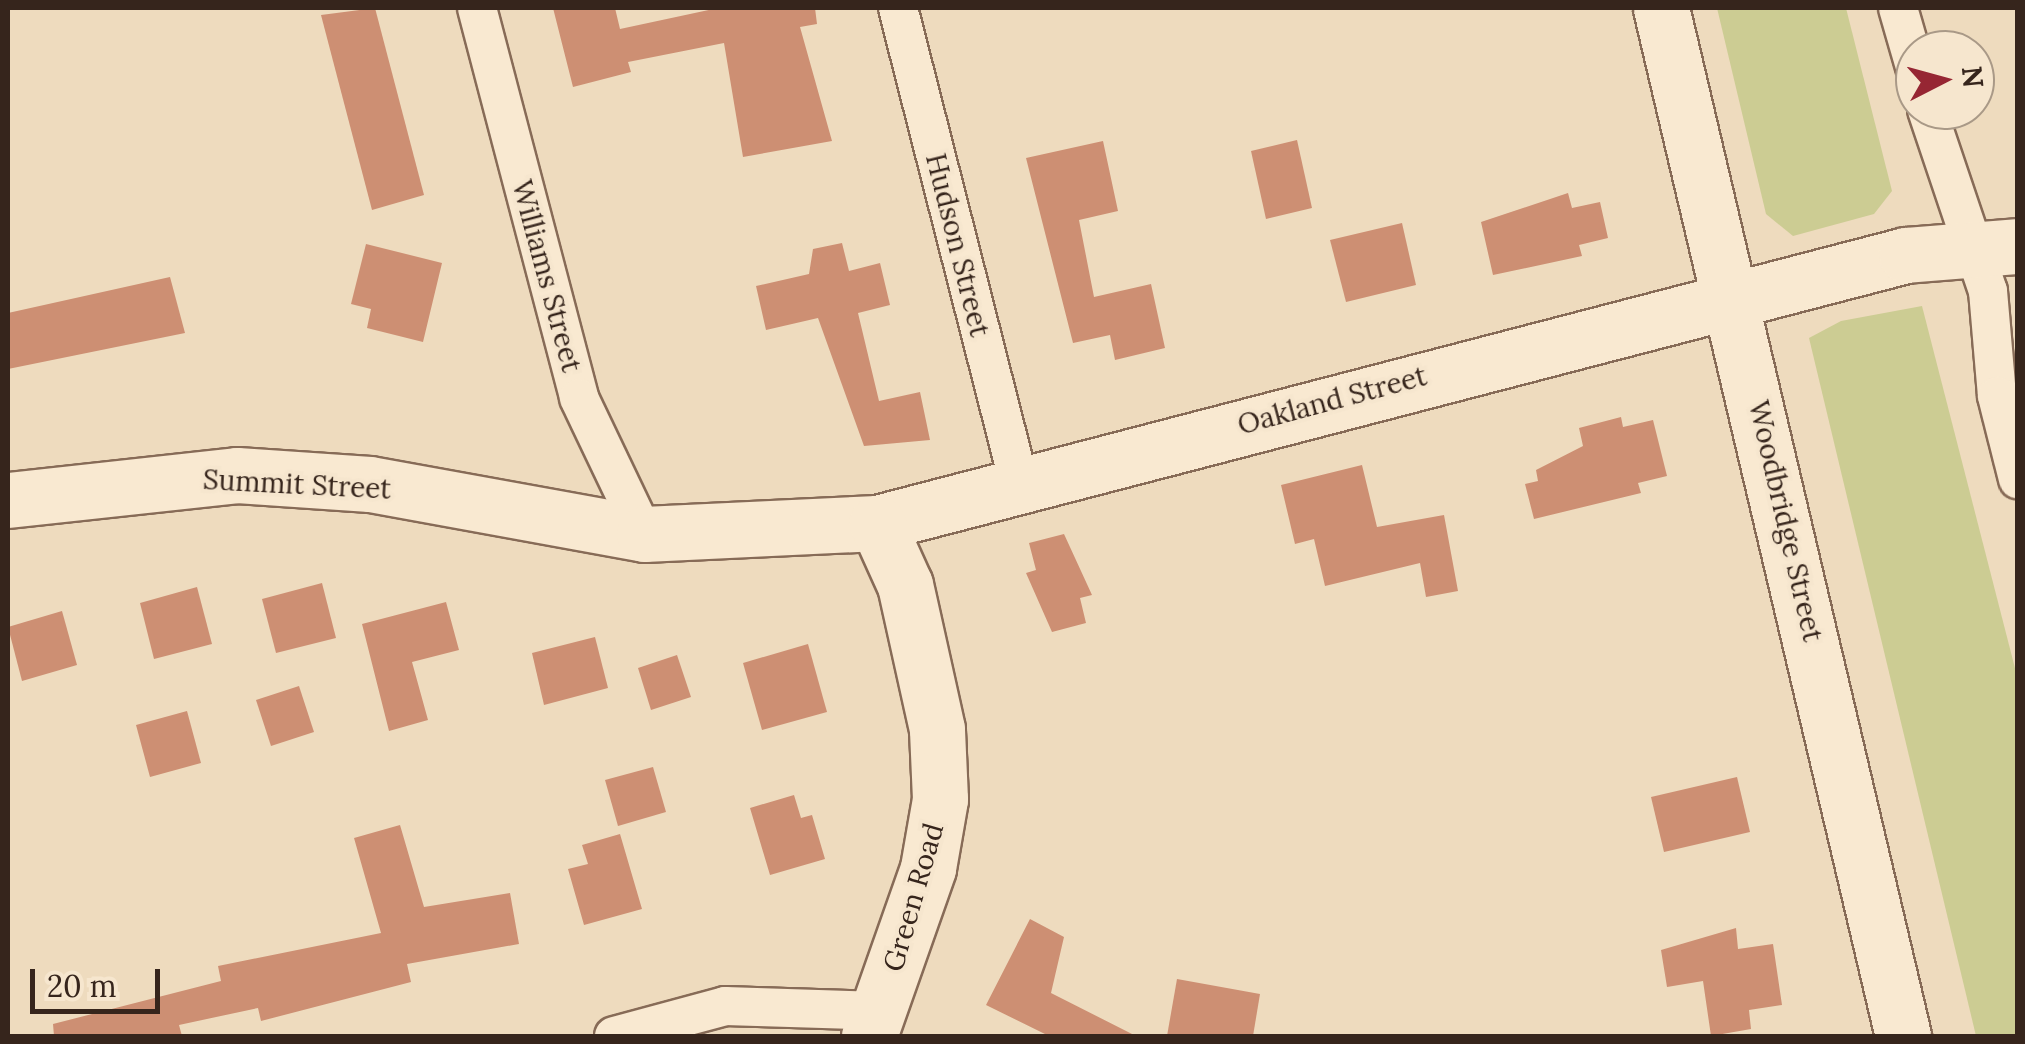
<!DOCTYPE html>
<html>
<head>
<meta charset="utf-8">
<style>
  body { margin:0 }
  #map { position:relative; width:2025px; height:1044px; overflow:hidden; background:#eedbbe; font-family:Lora,serif }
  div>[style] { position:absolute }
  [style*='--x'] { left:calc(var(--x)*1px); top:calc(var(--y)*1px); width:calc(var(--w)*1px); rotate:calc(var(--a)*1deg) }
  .green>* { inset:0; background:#cccc93 }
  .building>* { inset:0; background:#cd8f73 }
  .roads { filter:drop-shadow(2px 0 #876b57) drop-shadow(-2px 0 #876b57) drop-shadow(0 2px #876b57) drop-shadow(0 -2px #876b57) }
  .street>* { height:38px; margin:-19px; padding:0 19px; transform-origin:19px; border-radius:19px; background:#f9e9d1 }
  .secondary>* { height:55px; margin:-27.5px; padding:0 27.5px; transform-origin:27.5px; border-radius:27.5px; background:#f9e9d1 }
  span { translate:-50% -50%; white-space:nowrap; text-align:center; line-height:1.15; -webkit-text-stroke:8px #f6e6ce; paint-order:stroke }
  .street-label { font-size:28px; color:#36251c }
  .frame { position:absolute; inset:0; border:10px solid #36251c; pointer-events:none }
  .north { position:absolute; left:1895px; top:30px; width:100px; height:100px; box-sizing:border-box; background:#f6e6ce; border:2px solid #a99987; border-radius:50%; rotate:84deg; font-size:28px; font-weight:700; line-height:40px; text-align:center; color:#36251c }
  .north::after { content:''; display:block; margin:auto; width:35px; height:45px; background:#962633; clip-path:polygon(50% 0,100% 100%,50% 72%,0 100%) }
  .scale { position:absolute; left:30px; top:969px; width:130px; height:45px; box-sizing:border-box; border:5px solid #36251c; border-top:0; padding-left:12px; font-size:30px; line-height:35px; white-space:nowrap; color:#36251c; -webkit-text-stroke:8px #f6e6ce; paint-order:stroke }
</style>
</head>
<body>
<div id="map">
  <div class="green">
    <i style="clip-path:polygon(1717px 8px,1846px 8px,1892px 191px,1874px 214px,1793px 236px,1766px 214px)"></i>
    <i style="clip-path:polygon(1922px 306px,2017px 676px,2017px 1036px,1976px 1036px,1809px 338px,1841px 321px)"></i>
  </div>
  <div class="building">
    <i style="clip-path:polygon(375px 8px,424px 195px,372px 210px,321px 15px)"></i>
    <i style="clip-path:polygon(553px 8px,615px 8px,620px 29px,718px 8px,815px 8px,817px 24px,800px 27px,832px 141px,743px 157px,724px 43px,628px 62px,631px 72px,573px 87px)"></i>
    <i style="clip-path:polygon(1297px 140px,1312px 208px,1266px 219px,1251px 151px)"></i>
    <i style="clip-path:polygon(1103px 141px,1118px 211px,1079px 220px,1094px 297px,1151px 284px,1165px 348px,1115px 360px,1110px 335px,1073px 343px,1026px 158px)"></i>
    <i style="clip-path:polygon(1568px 193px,1572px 208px,1600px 202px,1608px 238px,1579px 245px,1582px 256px,1493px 275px,1481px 222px)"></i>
    <i style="clip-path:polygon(1402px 223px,1416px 285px,1346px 302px,1330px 240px)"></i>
    <i style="clip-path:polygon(842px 243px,849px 271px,880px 263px,890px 305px,858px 313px,879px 401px,920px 392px,930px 440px,864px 446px,818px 318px,766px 330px,756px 286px,809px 274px,813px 249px)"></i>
    <i style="clip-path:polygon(366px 244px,442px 263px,423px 342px,367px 328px,371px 309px,351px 304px)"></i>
    <i style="clip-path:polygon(170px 277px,185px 333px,8px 369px,8px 313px)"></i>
    <i style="clip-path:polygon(1621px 417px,1623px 427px,1653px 420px,1667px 476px,1638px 483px,1641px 493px,1534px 519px,1525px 484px,1538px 481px,1536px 470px,1583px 446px,1579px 428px)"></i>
    <i style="clip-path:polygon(1362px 465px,1377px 527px,1444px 515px,1458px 591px,1426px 597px,1420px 563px,1325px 586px,1314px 539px,1295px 544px,1281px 485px)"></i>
    <i style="clip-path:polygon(1064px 534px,1092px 595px,1080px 598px,1086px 623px,1052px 632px,1026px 573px,1036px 570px,1029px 543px)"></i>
    <i style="clip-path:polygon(322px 583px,336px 638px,276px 653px,262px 599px)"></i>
    <i style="clip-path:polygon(197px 587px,212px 644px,154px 659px,140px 603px)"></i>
    <i style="clip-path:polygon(446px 602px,459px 650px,412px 662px,428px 720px,389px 731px,362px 624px)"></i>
    <i style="clip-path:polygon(62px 611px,77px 665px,22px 681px,8px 627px)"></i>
    <i style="clip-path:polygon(595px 637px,608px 688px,544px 705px,532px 653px)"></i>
    <i style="clip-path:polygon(808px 644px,827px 712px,762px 730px,743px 663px)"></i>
    <i style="clip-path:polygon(677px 655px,691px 697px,651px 710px,638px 668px)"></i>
    <i style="clip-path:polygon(299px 686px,314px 732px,271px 746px,256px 700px)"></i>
    <i style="clip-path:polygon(187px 711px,201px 763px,150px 777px,136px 725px)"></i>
    <i style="clip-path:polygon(653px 767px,666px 812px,618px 826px,605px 780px)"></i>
    <i style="clip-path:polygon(1737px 777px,1750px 832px,1664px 852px,1651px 797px)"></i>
    <i style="clip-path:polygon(794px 795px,801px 818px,812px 815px,825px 859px,770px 875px,750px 808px)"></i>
    <i style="clip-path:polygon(400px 825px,424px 907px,510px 893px,519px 944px,407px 964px,411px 982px,261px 1021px,258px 1008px,179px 1025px,182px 1036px,54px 1036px,53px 1024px,221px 981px,218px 966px,381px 933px,354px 838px)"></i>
    <i style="clip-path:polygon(620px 834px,642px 909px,584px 925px,568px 869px,588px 864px,582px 845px)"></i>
    <i style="clip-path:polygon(1030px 919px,1064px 937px,1051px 993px,1136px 1036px,1049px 1036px,986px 1005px)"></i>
    <i style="clip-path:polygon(1736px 928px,1738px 949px,1773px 944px,1782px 1005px,1749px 1010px,1751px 1029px,1711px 1036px,1703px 981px,1667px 987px,1661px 950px)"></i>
    <i style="clip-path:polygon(1177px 979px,1260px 994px,1253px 1036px,1167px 1036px)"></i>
  </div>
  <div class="roads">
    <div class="street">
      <i style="--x:477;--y:8;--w:403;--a:75.3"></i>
      <i style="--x:579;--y:398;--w:151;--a:64.5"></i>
      <i style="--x:898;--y:8;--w:489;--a:75.7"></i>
      <i style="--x:1898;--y:8;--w:61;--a:73.9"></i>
      <i style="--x:1927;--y:110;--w:191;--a:71.4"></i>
      <i style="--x:1988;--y:291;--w:105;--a:85.1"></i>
      <i style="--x:1997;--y:396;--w:86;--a:75.8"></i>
      <i style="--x:614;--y:1036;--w:115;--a:-15.1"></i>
      <i style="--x:725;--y:1006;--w:155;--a:1.8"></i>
    </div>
    <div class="secondary">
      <i style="--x:1661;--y:8;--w:1056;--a:76.75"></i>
      <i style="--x:8;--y:500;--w:230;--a:-6.2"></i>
      <i style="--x:237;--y:475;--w:133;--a:3.9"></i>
      <i style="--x:370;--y:484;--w:279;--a:10.3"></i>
      <i style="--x:644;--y:534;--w:233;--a:-2.7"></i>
      <i style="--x:877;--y:523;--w:1063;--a:-14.6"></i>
      <i style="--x:1906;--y:255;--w:112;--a:-4.6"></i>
      <i style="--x:869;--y:1036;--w:178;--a:-70.6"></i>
      <i style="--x:928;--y:868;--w:70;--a:-80.1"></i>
      <i style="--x:940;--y:799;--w:70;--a:-92.5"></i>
      <i style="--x:937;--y:729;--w:148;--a:-102.5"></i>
      <i style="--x:905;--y:585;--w:68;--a:-114.3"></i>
    </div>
  </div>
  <div class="street-label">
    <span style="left:958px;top:245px;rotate:76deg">Hudson Street</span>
    <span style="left:547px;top:276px;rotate:75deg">Williams Street</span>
    <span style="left:1332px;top:400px;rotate:-15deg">Oakland Street</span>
    <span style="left:297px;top:484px;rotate:3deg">Summit Street</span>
    <span style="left:1786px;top:521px;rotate:77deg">Woodbridge Street</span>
    <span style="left:913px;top:897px;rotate:-74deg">Green Road</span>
  </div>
  <div class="frame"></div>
  <div class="north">N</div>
  <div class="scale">20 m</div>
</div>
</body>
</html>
